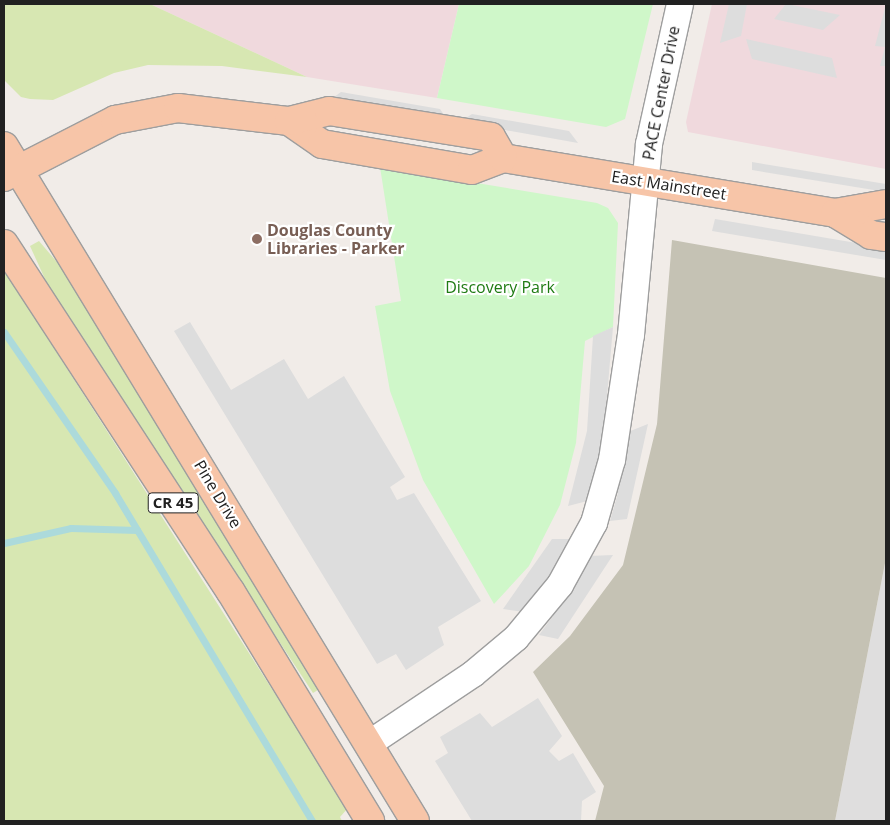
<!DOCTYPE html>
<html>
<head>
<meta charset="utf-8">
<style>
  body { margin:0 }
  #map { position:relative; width:890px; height:825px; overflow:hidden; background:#f1ece8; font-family:"Open Sans",sans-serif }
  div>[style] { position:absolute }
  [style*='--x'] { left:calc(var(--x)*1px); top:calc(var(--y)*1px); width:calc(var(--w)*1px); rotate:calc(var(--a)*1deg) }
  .residential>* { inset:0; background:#dfdede }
  .commercial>* { inset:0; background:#f0d9dd }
  .construction>* { inset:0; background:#c5c2b4 }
  .grass>* { inset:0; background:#d7e7b2 }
  .park>* { inset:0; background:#cff7c9 }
  .parking>* { inset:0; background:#ddd }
  .stream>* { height:7px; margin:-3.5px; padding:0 3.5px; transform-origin:3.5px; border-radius:3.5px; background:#acdadb }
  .roads { filter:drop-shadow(1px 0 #9e9e9e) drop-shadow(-1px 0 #9e9e9e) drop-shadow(0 1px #9e9e9e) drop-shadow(0 -1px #9e9e9e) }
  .street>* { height:26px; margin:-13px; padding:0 13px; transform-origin:13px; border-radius:13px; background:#fff }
  .primary>* { height:28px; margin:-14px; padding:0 14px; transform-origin:14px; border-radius:14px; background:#f7c5a8 }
  .dots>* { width:14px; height:14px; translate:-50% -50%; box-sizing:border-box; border:2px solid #fff; border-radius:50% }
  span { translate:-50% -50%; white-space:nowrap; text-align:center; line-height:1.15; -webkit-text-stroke:4.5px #fff; paint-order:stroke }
  .shield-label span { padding:1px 4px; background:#fff; border:1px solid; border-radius:4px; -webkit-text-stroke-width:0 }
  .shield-label { font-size:15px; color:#212121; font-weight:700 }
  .street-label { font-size:16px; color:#212121 }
  .education-label { font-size:16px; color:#785e54; font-weight:700 }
  .left { translate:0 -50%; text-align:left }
  .park-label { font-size:16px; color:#1f7b13 }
  .frame { position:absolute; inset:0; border:5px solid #212121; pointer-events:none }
</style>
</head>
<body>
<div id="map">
  <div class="residential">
    <i style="clip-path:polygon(886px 558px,886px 821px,835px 821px)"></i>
  </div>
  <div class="commercial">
    <i style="clip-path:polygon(150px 4px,459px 4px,437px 98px,307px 77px)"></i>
    <i style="clip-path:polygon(712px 4px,886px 4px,886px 169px,688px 132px,686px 122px)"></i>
  </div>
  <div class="construction">
    <i style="clip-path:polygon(672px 240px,886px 278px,886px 558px,835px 821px,595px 821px,604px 786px,533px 672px,570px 636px,623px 565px,657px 424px)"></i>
  </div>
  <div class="grass">
    <i style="clip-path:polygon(4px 4px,150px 4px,307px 77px,222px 66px,148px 65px,114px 73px,53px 100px,30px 99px,21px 97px,4px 80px)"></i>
    <i style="clip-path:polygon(39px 241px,68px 275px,321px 688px,313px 693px,55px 301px,30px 246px)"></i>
    <i style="clip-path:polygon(4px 270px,348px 808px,340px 817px,342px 821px,4px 821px)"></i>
  </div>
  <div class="park">
    <i style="clip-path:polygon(459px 4px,653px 4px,625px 119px,606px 127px,437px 98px)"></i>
    <i style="clip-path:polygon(380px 167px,597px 203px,608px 208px,618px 223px,613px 327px,585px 341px,576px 443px,560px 505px,529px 566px,494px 604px,423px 480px,390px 391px,375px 306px,401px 301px)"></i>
  </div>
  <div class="parking">
    <i style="clip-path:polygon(729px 4px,747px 4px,741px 36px,720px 43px)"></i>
    <i style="clip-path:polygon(786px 4px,787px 4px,840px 15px,823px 30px,774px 19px)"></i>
    <i style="clip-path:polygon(886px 4px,886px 66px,880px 66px,885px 47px,875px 46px)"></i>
    <i style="clip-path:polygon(746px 39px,832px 58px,837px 78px,752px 59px)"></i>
    <i style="clip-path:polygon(341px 92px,440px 109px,448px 121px,330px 100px)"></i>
    <i style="clip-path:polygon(472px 114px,569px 131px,578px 143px,460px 122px)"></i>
    <i style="clip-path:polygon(752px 162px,886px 184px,886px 192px,752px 170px)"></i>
    <i style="clip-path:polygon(715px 219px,886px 248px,886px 260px,712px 231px)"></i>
    <i style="clip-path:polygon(190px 322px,231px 390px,284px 359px,308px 399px,344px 376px,405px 477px,390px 487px,397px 500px,414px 493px,481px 601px,438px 627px,444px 645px,406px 670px,396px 654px,377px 664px,174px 331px)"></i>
    <i style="clip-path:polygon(613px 327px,603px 442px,648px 424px,627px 519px,610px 521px,618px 493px,568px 506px,587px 431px,593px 336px)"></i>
    <i style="clip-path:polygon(552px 539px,573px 539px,565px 557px,613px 555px,558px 639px,539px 635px,553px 616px,503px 609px)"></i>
    <i style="clip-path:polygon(538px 698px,562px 736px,549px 751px,559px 761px,573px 753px,596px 792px,582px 801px,581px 821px,472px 821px,435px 761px,448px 753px,440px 737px,480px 713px,492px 727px)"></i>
  </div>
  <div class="stream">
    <i style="--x:4;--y:332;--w:196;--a:55.4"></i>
    <i style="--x:115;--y:493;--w:383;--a:59"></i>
    <i style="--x:4;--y:543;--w:69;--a:-12.6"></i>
    <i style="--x:71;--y:528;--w:66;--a:1.7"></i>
  </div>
  <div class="roads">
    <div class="street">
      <i style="--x:370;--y:743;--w:124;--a:-33.8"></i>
      <i style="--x:473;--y:674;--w:56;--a:-39.9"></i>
      <i style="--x:516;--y:638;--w:69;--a:-50.3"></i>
      <i style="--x:560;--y:585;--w:71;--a:-61.3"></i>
      <i style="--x:594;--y:523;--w:66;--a:-74.1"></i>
      <i style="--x:612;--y:460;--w:126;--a:-81.4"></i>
      <i style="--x:631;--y:335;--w:192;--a:-84.6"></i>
      <i style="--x:649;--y:144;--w:143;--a:-77.5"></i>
    </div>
    <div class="primary">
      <i style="--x:289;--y:121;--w:40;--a:34.9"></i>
      <i style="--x:322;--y:144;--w:152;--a:9.8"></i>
      <i style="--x:472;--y:170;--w:33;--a:-21"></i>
      <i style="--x:503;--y:158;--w:337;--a:9.4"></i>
      <i style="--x:835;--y:213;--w:52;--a:-10"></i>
      <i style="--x:4;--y:146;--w:790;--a:58.66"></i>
      <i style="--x:4;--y:177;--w:125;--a:-27.2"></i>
      <i style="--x:115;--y:120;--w:64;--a:-10.8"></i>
      <i style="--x:178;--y:108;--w:112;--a:6.7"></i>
      <i style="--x:289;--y:121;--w:41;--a:-14"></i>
      <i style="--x:329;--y:111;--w:164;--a:9.1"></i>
      <i style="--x:491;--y:137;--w:24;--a:60"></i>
      <i style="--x:835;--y:213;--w:42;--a:31.4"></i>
      <i style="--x:871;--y:235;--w:15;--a:8"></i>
      <i style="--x:4;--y:244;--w:415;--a:56.9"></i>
      <i style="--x:231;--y:592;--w:268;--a:58.7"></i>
    </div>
  </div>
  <div class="dots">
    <i style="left:257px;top:239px;background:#8d6e63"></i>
  </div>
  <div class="shield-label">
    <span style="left:173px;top:503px">CR 45</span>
  </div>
  <div class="street-label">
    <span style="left:661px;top:93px;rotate:-79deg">PACE Center Drive</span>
    <span style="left:669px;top:185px;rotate:9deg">East Mainstreet</span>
    <span style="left:218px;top:494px;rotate:59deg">Pine Drive</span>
  </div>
  <div class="education-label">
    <span class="left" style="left:267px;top:239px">Douglas County<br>Libraries - Parker</span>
  </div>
  <div class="park-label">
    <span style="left:500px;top:287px">Discovery Park</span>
  </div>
  <div class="frame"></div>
</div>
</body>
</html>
